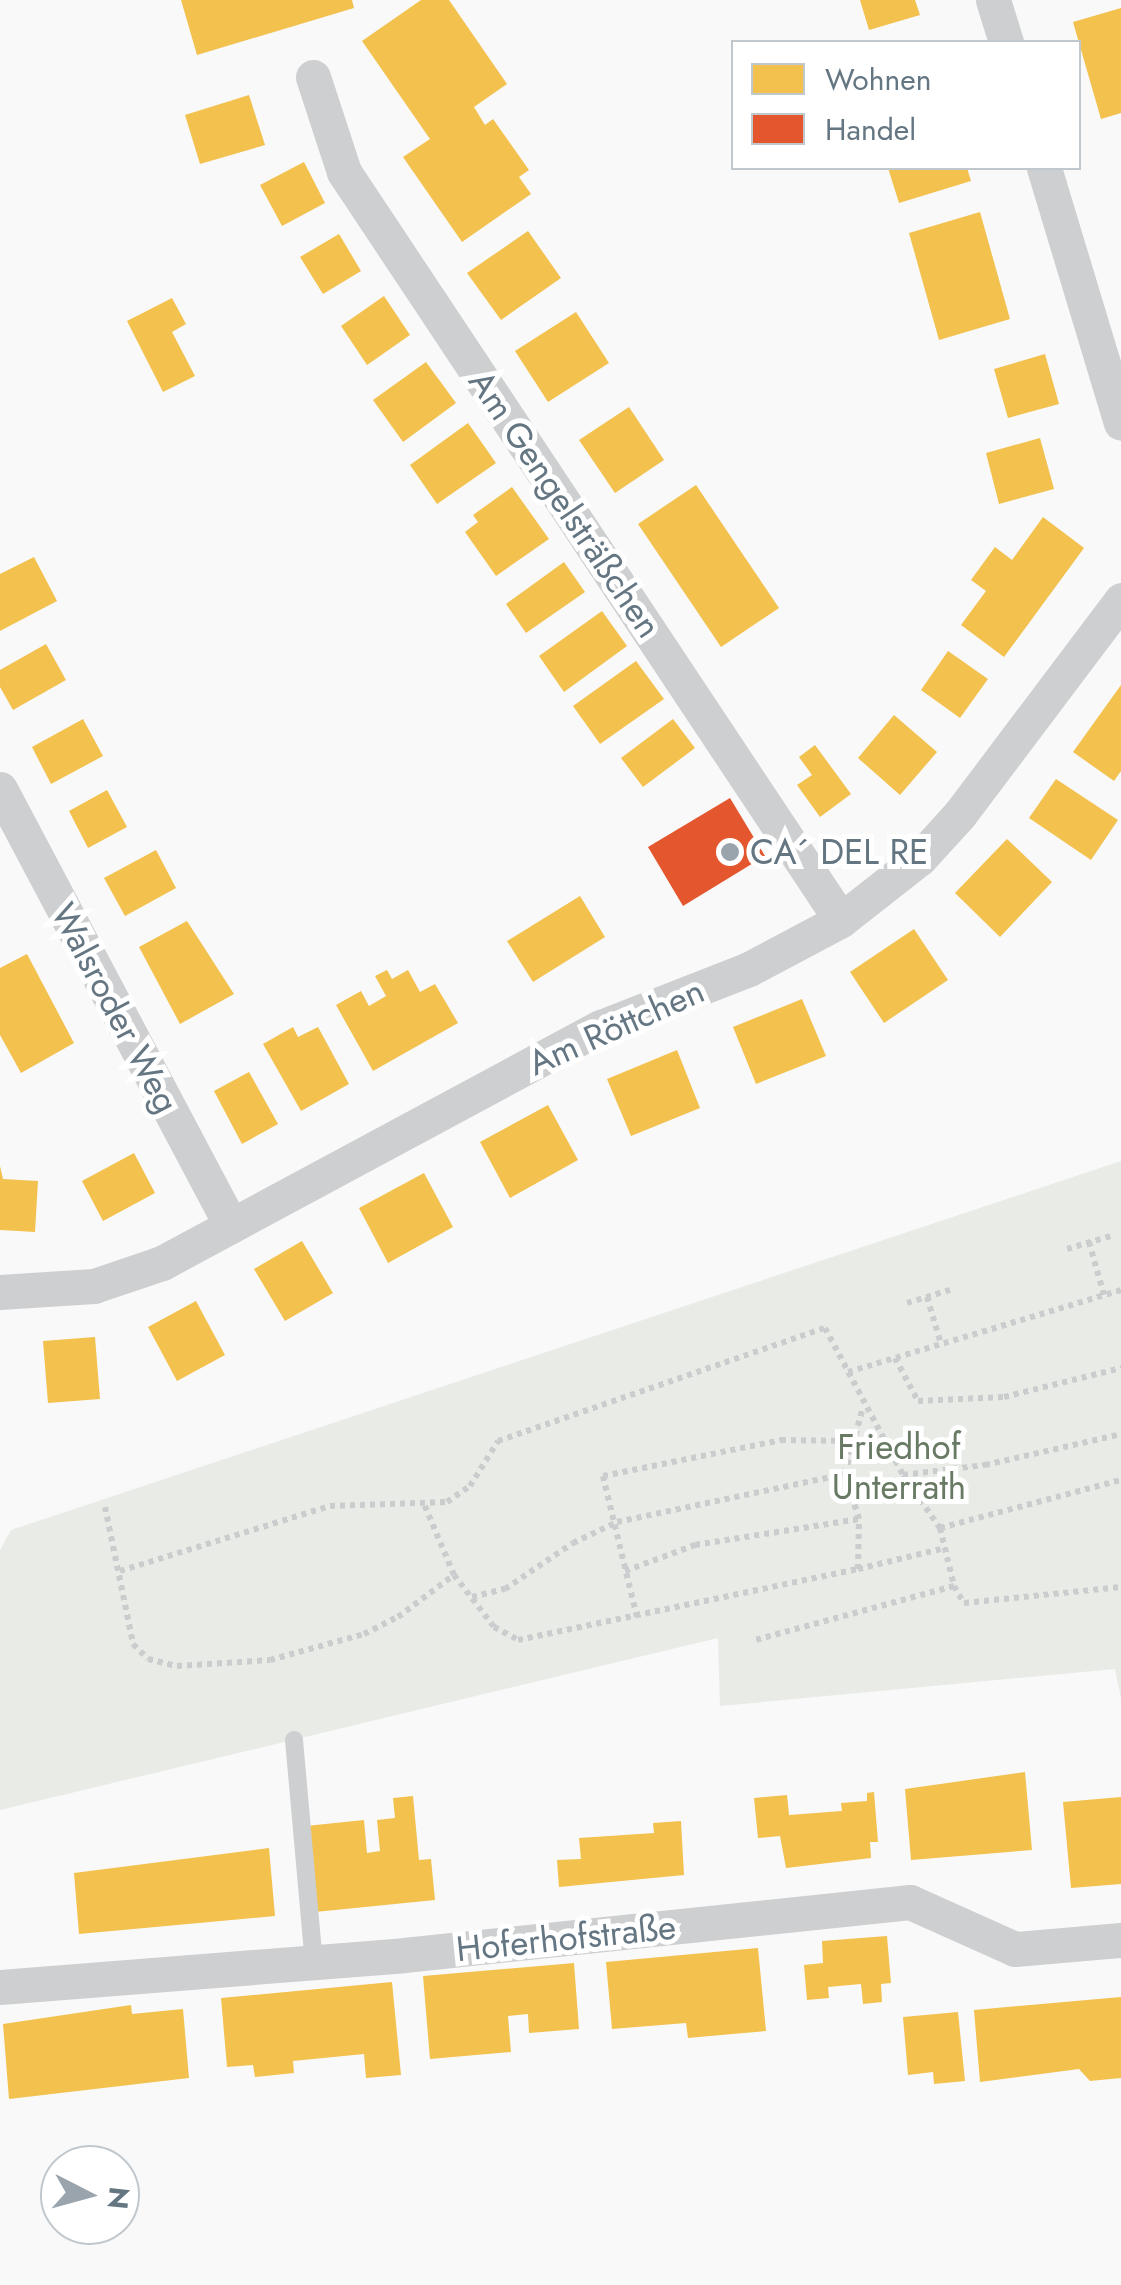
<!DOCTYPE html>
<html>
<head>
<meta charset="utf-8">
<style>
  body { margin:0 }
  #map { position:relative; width:1121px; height:2285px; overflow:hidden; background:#f9f9f9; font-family:Jost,sans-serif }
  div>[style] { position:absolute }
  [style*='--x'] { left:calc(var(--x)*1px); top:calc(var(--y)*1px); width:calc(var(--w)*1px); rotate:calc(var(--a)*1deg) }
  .green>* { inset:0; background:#e8ebe6 }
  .homes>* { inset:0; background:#f2c14e }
  .shops>* { inset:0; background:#e4572e }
  .path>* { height:6px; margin-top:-3px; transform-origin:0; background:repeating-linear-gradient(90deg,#cbcccd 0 5px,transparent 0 10px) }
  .service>* { height:18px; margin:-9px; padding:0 9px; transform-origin:9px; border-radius:9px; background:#cecfd0 }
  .minor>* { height:35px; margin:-17.5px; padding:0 17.5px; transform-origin:17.5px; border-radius:17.5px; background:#cecfd0 }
  .dots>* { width:28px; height:28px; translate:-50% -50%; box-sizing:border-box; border:5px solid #fff; border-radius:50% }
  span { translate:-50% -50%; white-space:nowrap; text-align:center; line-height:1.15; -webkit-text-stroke:10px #fff; paint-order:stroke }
  .street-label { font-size:35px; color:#657683 }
  .poi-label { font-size:35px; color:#657683 }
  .left { translate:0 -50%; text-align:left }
  .park-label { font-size:35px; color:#687a64 }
  .legend { position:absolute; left:731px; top:40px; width:350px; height:130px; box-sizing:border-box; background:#fff; border:2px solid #c1c8cd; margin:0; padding:12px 18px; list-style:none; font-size:30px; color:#657683 }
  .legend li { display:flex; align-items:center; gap:20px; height:50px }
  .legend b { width:50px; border:2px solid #c1c8cd }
  .north { position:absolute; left:40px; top:2145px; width:100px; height:100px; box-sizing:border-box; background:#fff; border:2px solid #c1c8cd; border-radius:50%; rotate:96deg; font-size:28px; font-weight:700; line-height:40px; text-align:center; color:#657683 }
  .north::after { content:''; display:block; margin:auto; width:35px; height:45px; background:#99a4ac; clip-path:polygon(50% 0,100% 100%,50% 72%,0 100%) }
</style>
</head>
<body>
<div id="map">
  <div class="green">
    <i style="clip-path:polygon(1121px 1161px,1121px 1698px,1115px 1669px,720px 1706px,718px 1638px,0 1810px,0 1550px,11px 1530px)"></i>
  </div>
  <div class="homes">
    <i style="clip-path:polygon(181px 0,352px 0,354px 8px,197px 55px)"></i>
    <i style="clip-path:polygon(421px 0,449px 0,507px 84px,474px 107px,485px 125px,493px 119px,529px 170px,519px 177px,531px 194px,462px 242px,403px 157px,430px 139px,362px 41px)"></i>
    <i style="clip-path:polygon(860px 0,915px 0,920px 15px,869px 30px)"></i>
    <i style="clip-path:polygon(1121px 8px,1121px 113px,1101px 119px,1073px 22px)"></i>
    <i style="clip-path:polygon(249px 95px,265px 145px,200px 164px,185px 115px)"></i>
    <i style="clip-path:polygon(304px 162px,325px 203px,282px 226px,260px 185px)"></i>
    <i style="clip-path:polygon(888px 168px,967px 168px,971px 181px,899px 203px)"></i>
    <i style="clip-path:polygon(980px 212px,1010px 319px,939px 340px,909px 233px)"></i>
    <i style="clip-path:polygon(528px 231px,561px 278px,501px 320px,467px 273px)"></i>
    <i style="clip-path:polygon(339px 234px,361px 271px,323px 294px,300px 257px)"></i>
    <i style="clip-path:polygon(384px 296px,410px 335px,367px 365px,341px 326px)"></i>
    <i style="clip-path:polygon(172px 298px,186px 324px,172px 332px,195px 376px,163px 392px,127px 321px)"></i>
    <i style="clip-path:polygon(576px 312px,609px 363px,548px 402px,515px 351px)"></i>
    <i style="clip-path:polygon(1045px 354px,1059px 404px,1008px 418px,994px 369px)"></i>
    <i style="clip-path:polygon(426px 362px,456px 403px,403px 442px,373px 400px)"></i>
    <i style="clip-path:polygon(629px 407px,664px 460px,615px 493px,579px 440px)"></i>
    <i style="clip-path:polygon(468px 423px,496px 463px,437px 504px,410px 465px)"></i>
    <i style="clip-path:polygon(1040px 438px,1054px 489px,999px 504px,986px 453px)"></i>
    <i style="clip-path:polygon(696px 485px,779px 608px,721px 647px,638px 524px)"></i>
    <i style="clip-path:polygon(512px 487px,549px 539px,496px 576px,465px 532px,478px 522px,473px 515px)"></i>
    <i style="clip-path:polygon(1043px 517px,1084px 548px,1004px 657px,961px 625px,986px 591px,971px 580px,995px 547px,1012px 560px)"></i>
    <i style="clip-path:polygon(34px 557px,57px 601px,0 631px,0 574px)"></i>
    <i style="clip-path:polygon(564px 562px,585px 592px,526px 633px,506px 604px)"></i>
    <i style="clip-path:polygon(602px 611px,627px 646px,564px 692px,539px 656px)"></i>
    <i style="clip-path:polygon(46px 644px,66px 680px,13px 710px,0 687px,0 670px)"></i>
    <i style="clip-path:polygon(948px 651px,988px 679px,960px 718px,921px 690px)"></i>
    <i style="clip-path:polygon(636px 661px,664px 699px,600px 744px,573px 706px)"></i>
    <i style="clip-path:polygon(1121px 685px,1121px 771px,1114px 781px,1073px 752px)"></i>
    <i style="clip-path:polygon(894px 715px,937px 752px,900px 795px,858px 758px)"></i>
    <i style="clip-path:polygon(83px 719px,103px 756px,51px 784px,32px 747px)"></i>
    <i style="clip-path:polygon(673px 719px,695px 748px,643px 787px,621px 758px)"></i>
    <i style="clip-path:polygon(815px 745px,851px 794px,820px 817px,797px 785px,812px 775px,799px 757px)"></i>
    <i style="clip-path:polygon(1056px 779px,1118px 820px,1091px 860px,1029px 818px)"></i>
    <i style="clip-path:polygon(107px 790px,127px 827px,88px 848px,69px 811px)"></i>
    <i style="clip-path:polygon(1007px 839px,1052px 882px,1000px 937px,955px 893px)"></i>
    <i style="clip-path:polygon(156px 850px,176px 888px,125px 916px,104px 878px)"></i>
    <i style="clip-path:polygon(580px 896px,605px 937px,533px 982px,507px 941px)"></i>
    <i style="clip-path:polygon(187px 921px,234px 994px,180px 1024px,139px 947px)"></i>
    <i style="clip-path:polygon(914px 929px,948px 980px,884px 1023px,850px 972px)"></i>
    <i style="clip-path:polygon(27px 954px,74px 1043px,21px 1073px,0 1035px,0 968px)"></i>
    <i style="clip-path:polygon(387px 970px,392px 979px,408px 970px,420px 992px,435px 984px,458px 1023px,373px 1071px,336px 1005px,361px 991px,369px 1006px,386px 996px,375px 976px)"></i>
    <i style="clip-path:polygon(802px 999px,826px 1056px,756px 1084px,733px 1027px)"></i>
    <i style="clip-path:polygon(293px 1027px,298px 1037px,318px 1027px,349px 1084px,301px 1111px,263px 1044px)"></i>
    <i style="clip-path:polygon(677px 1050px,700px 1108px,631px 1136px,607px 1079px)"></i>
    <i style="clip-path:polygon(249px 1072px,278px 1124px,242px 1144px,214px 1091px)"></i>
    <i style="clip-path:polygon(548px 1105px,578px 1160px,510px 1198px,480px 1142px)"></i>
    <i style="clip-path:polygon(134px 1153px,155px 1193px,103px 1221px,82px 1181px)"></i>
    <i style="clip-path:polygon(0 1166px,3px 1179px,38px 1181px,35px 1232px,0 1230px)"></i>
    <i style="clip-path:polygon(424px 1173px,453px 1227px,388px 1263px,359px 1208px)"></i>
    <i style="clip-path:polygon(302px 1241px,333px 1293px,285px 1321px,254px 1269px)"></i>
    <i style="clip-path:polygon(196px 1301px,225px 1355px,177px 1381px,148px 1327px)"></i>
    <i style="clip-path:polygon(95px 1337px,100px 1399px,48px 1403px,43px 1341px)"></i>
    <i style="clip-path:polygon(1025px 1772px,1032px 1850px,911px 1860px,905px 1789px)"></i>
    <i style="clip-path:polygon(874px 1792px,878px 1842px,870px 1842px,871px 1858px,786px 1868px,780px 1836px,758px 1838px,754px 1798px,787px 1795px,789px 1815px,842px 1811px,841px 1803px,867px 1801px,867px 1793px)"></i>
    <i style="clip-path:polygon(413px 1796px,419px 1860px,431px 1859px,435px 1900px,315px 1912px,306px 1826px,364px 1820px,367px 1853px,380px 1851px,377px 1820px,395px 1818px,393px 1798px)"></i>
    <i style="clip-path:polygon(1121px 1797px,1121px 1884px,1071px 1888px,1063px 1802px)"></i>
    <i style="clip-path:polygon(681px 1821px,684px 1875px,559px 1887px,557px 1860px,581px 1859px,579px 1838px,654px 1833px,653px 1823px)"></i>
    <i style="clip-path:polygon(269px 1848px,275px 1916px,79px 1934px,74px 1873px)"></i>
    <i style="clip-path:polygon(887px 1936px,891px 1983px,881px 1984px,882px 2002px,863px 2004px,861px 1984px,828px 1987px,829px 1998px,807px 2000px,804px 1965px,823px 1963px,822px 1941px)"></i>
    <i style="clip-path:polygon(758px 1948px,766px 2031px,688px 2038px,686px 2023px,612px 2029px,606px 1962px)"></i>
    <i style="clip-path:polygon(574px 1963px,579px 2029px,529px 2033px,528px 2014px,508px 2016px,511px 2052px,430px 2059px,423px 1976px)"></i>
    <i style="clip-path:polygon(392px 1982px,401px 2075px,366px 2078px,364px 2054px,293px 2061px,294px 2073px,255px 2077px,253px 2065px,227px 2067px,221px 1998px)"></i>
    <i style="clip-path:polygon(1121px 1997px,1121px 2078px,1090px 2081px,1079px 2069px,980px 2082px,974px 2010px)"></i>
    <i style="clip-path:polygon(131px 2005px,132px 2014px,183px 2009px,189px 2078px,9px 2099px,3px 2024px)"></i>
    <i style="clip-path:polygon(958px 2012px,965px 2081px,934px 2084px,933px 2072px,908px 2075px,903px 2017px)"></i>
  </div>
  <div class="shops">
    <i style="clip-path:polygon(730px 798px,765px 856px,683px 906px,648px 847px)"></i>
  </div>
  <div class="path">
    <i style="--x:1089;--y:1242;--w:55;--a:74.2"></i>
    <i style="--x:1067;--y:1249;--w:46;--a:-16.5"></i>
    <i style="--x:927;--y:1297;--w:49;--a:73.4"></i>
    <i style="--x:907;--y:1303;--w:45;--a:-16.8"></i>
    <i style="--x:895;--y:1358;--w:49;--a:61.9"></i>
    <i style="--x:918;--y:1401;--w:86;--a:-2.7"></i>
    <i style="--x:1004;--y:1397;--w:121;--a:-13.9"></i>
    <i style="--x:848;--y:1372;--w:285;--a:-16.7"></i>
    <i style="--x:903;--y:1475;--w:83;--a:-7"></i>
    <i style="--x:985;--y:1465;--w:139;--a:-12.8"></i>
    <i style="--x:105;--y:1507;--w:140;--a:78.4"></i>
    <i style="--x:133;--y:1644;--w:21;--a:45"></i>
    <i style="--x:148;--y:1659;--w:30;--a:14"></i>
    <i style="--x:177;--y:1666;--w:93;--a:-3.7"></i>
    <i style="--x:270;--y:1660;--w:98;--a:-15.5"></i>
    <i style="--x:364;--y:1634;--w:38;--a:-27"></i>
    <i style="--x:398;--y:1617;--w:70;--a:-36.9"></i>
    <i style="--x:454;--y:1575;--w:77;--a:-112.9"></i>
    <i style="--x:940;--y:1528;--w:187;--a:-14.9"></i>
    <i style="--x:858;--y:1569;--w:89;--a:-13.6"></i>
    <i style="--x:120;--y:1571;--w:220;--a:-17.2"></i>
    <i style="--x:330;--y:1506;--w:117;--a:-2"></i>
    <i style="--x:447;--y:1502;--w:28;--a:-35"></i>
    <i style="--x:470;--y:1486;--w:53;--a:-58.1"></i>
    <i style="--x:498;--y:1441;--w:346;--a:-19.1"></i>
    <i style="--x:825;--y:1328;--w:166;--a:62"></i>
    <i style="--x:903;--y:1475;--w:65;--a:55.1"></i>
    <i style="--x:940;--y:1528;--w:60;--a:76.4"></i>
    <i style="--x:954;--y:1586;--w:206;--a:164.8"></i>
    <i style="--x:625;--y:1571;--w:75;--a:-20.4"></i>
    <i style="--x:695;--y:1545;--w:166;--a:-9"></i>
    <i style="--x:454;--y:1575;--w:66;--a:52.4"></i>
    <i style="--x:494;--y:1627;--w:27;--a:28"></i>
    <i style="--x:518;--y:1640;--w:347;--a:-11.8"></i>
    <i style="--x:858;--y:1569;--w:50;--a:-88.9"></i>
    <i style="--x:859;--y:1519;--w:47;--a:-107.3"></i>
    <i style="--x:845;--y:1474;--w:69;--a:-75"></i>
    <i style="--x:954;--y:1586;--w:20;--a:60"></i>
    <i style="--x:964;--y:1603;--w:158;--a:-5.8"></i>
    <i style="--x:472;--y:1597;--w:34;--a:-14"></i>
    <i style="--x:505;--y:1589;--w:82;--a:-34.1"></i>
    <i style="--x:573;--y:1543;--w:49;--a:-25.5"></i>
    <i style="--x:617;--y:1522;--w:233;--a:-11.9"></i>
    <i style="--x:637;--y:1617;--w:145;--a:-103.6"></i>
    <i style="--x:603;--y:1476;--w:182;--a:-11.4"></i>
    <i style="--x:781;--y:1440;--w:74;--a:0.8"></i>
  </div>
  <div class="service">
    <i style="--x:294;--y:1740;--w:223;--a:84.9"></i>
  </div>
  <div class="minor">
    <i style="--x:993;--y:0;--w:44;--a:72.8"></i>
    <i style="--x:313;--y:77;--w:100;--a:71.9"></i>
    <i style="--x:344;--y:172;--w:898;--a:56.4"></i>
    <i style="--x:1044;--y:168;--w:266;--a:73.2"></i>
    <i style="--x:0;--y:789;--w:494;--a:62.1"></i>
    <i style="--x:0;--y:1292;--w:94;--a:-3.7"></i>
    <i style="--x:94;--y:1286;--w:72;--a:-18.7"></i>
    <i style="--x:162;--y:1263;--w:498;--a:-28.3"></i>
    <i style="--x:601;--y:1027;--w:159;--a:-21.4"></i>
    <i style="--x:749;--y:969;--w:104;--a:-28"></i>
    <i style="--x:841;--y:920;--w:100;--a:-38.1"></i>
    <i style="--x:920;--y:858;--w:59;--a:-47.7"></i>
    <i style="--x:960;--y:814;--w:268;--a:-53"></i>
    <i style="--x:0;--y:1987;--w:405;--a:-4.5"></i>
    <i style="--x:404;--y:1955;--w:509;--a:-5.98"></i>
    <i style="--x:910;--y:1902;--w:115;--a:24.1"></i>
    <i style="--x:1015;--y:1949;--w:106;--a:-4.9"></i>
  </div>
  <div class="dots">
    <i style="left:730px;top:852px;background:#99a4ac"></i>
  </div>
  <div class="street-label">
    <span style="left:565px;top:504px;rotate:56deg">Am Gengelsträßchen</span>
    <span style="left:115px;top:1008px;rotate:62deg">Walsroder Weg</span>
    <span style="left:616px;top:1027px;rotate:-24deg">Am Röttchen</span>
    <span style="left:566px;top:1938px;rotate:-6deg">Hoferhofstraße</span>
  </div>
  <div class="poi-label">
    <span class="left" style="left:750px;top:852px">CA´ DEL RE</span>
  </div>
  <div class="park-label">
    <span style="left:899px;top:1467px">Friedhof<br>Unterrath</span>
  </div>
  <ul class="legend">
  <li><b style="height:28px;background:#f2c14e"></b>Wohnen</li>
  <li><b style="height:28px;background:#e4572e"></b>Handel</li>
  </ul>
  <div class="north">N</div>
</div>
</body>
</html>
